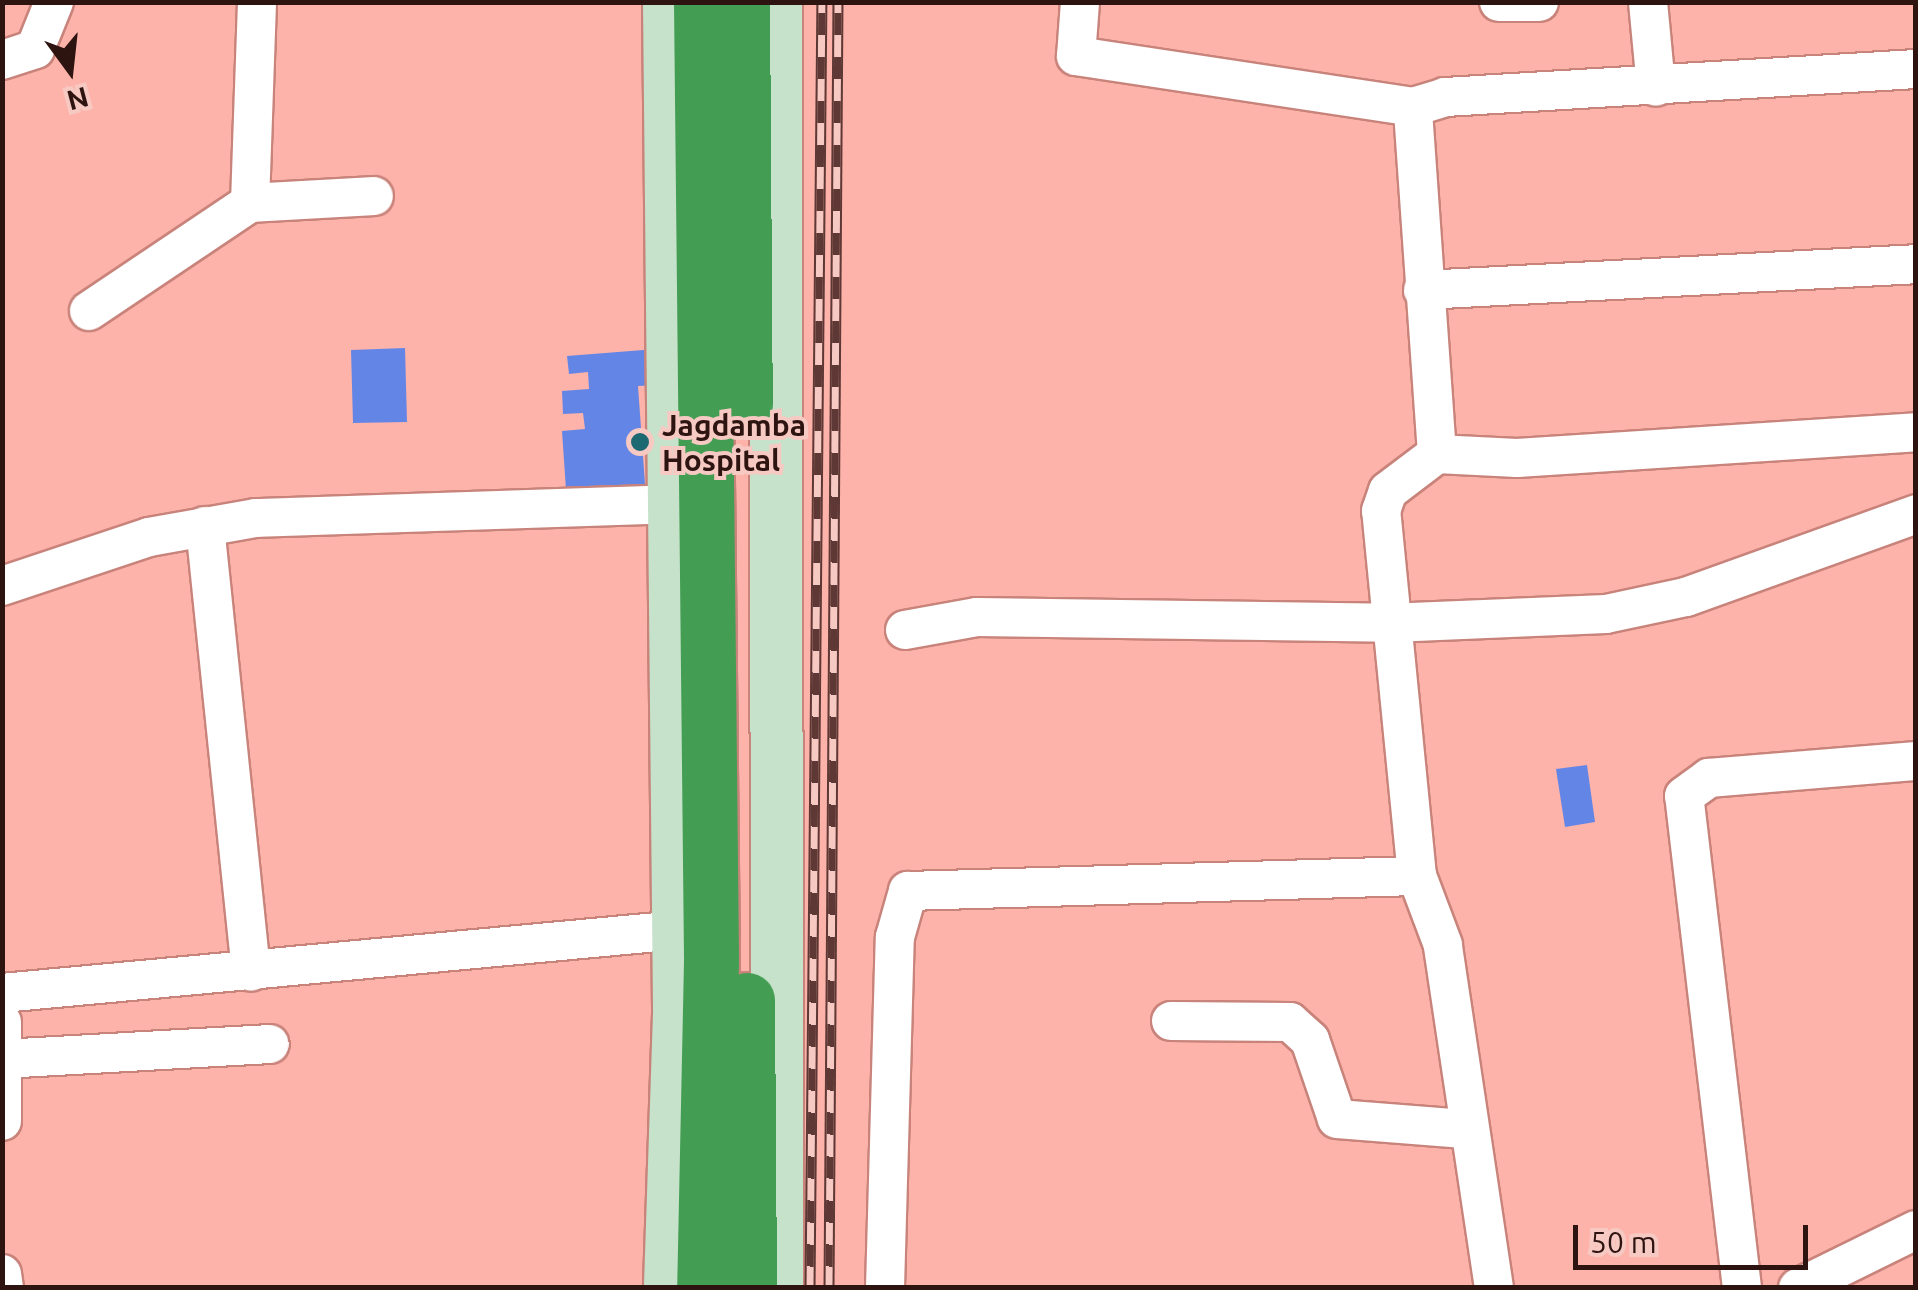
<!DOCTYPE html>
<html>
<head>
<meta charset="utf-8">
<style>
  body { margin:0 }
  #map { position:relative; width:1918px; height:1290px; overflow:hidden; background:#fdb3aa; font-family:Ubuntu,sans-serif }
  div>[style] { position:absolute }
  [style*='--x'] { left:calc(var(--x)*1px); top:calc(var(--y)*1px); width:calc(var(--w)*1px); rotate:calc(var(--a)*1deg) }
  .building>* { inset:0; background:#6386e6 }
  .roads { filter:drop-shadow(2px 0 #c8837b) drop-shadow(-2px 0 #c8837b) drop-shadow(0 2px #c8837b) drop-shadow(0 -2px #c8837b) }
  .street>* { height:38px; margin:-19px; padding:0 19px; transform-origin:19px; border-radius:19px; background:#fff }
  .secondary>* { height:52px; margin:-26px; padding:0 26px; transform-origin:26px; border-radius:26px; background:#c7e2cb }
  .highway>* { height:55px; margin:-27.5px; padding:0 27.5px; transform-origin:27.5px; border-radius:27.5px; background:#439e53 }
  .rail>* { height:11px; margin-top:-5.5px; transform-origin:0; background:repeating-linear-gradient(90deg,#f7c9c3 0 22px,#5d3834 0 44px); box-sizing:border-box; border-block:2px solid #5d3834 }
  .dots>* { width:28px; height:28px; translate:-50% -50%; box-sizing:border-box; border:5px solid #f7c9c3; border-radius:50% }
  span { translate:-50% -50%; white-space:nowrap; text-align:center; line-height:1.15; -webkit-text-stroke:8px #f7c9c3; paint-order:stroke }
  .poi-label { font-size:30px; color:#2e1411; font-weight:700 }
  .left { translate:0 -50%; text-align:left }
  .frame { position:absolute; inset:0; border:5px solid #2e1411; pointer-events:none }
  .north { position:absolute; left:20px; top:20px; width:100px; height:100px; -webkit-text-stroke:8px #f7c9c3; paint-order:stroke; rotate:165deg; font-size:28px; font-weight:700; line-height:40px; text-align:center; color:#2e1411 }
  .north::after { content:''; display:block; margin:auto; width:35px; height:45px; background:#2e1411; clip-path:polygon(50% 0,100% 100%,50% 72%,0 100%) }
  .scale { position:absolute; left:1573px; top:1225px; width:235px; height:45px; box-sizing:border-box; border:5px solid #2e1411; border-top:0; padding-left:12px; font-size:30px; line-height:35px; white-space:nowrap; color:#2e1411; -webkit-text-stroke:8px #f7c9c3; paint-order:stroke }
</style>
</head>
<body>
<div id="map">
  <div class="building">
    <i style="clip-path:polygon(405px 348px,407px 422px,353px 423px,351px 350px)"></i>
    <i style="clip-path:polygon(656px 349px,658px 385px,638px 386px,645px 484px,566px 490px,562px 431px,585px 429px,583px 413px,563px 414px,562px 391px,589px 389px,588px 372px,569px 374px,567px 356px)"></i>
    <i style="clip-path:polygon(1587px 765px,1595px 822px,1565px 827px,1556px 769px)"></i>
  </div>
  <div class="roads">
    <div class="street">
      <i style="--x:1080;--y:2;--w:54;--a:94.2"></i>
      <i style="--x:1076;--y:56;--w:341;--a:8.6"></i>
      <i style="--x:1499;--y:2;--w:40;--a:0"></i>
      <i style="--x:1648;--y:2;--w:85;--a:84.6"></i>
      <i style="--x:2;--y:60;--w:35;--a:-18"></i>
      <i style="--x:35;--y:49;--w:51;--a:-68"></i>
      <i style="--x:250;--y:203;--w:201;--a:-88"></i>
      <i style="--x:1423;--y:290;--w:494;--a:-3"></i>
      <i style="--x:89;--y:311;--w:194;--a:-33.9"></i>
      <i style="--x:250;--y:203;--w:124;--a:-3.2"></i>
      <i style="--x:1437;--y:454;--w:80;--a:2.9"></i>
      <i style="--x:1517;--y:458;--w:400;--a:-3.7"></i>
      <i style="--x:205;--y:526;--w:448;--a:84.1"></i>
      <i style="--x:2;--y:586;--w:155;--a:-18.4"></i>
      <i style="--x:149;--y:537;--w:109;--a:-10.1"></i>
      <i style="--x:256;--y:518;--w:418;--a:-1.9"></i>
      <i style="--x:905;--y:630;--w:73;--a:-10.2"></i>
      <i style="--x:977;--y:617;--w:412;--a:0.8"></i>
      <i style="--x:1389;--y:623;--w:217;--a:-2.4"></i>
      <i style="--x:1606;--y:614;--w:82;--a:-12"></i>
      <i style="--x:1686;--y:597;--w:245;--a:-19.8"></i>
      <i style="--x:2;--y:993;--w:680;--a:-5.32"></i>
      <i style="--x:1171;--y:1021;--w:119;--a:0.5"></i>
      <i style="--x:1290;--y:1022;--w:27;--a:42"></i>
      <i style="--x:1310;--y:1040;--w:83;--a:71.1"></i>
      <i style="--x:1337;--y:1119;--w:128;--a:4.5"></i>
      <i style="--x:2;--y:1022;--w:99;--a:90"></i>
      <i style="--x:2;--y:1059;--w:268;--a:-3.2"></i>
      <i style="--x:2;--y:1274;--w:14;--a:82"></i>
      <i style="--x:885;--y:1288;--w:351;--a:-88.4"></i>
      <i style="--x:895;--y:937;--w:48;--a:-74.2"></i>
      <i style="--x:908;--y:891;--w:509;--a:-1.69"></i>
      <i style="--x:1494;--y:1288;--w:347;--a:-98.5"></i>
      <i style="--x:1443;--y:945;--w:74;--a:-110.6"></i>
      <i style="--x:1417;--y:876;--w:367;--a:-95.6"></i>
      <i style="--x:1381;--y:511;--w:21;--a:-71"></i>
      <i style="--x:1388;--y:491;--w:61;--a:-37.1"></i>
      <i style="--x:1437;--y:454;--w:348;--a:-94"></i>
      <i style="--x:1413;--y:107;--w:34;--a:-17"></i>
      <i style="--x:1445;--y:97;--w:472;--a:-3.4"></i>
      <i style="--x:1742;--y:1288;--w:495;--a:-96.7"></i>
      <i style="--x:1684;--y:796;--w:31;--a:-36"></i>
      <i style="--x:1709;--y:778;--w:208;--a:-4.7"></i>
      <i style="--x:1798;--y:1288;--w:131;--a:-26.2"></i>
    </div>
    <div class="secondary">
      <i style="--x:669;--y:2;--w:1012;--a:89.43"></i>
      <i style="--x:679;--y:1014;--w:274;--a:91.9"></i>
      <i style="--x:776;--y:2;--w:1286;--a:89.96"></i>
    </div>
    <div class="highway">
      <i style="--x:701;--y:2;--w:959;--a:89.4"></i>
      <i style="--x:711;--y:961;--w:327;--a:91.2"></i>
      <i style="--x:742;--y:2;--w:402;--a:89.6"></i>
      <i style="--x:747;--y:1000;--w:288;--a:89.6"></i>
    </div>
  </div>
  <div class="rail">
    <i style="--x:810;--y:1288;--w:1286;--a:-89.47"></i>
    <i style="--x:829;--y:1288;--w:1286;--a:-89.6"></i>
  </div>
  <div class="dots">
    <i style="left:640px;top:442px;background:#1d6972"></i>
  </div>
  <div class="poi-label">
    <span class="left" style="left:662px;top:442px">Jagdamba<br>Hospital</span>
  </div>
  <div class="frame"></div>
  <div class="north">N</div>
  <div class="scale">50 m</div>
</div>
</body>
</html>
